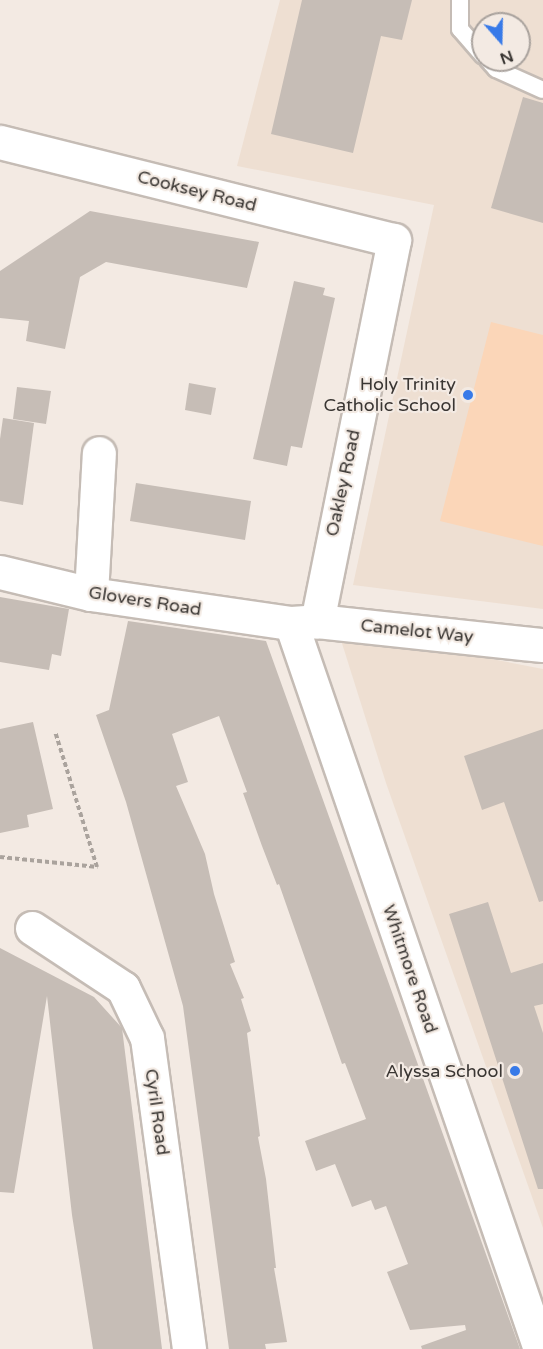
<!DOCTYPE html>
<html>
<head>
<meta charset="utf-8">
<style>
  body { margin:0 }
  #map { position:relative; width:543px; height:1349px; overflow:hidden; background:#f3eae3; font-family:"Varela Round",sans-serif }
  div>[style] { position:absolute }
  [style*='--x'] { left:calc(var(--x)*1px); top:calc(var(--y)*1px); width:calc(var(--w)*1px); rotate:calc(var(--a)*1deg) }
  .built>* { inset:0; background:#eedfd2 }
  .green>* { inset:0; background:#fbd6b8 }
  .building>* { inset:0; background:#c6bdb6 }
  .path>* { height:4px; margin-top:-2px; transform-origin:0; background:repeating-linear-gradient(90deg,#aaa39d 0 4.5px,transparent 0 7.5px) }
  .roads { filter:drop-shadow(2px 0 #c5bcb5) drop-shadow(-2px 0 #c5bcb5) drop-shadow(0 2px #c5bcb5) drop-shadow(0 -2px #c5bcb5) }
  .service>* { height:16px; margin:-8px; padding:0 8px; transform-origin:8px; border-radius:8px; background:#fff }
  .minor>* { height:33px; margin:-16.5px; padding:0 16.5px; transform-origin:16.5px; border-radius:16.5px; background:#fff }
  .dots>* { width:16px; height:16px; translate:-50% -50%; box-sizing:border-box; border:3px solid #f3eae3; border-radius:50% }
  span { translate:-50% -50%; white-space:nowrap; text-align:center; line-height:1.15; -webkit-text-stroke:4.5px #f3eae3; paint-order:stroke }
  .street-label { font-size:18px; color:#3a3633 }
  .poi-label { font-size:18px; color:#3a3633 }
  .right { translate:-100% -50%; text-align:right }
  .north { position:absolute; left:471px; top:12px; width:60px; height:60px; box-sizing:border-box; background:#f3eae3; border:2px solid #a9a29d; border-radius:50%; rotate:160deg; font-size:16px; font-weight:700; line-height:24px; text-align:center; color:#3a3633 }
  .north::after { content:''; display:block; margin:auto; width:21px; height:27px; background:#387ae8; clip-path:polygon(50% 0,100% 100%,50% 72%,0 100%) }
</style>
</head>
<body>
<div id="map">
  <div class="built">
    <i style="clip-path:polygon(evenodd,280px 0,543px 0,543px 609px,353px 585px,434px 205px,237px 166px,280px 0,483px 24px,519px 24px,519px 60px,483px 60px,483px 24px)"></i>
    <i style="clip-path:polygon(340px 637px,445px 650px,543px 669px,543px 1228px,386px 783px)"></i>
  </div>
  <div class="green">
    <i style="clip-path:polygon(491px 322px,543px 335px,543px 546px,440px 521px)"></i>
  </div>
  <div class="building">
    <i style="clip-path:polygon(302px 0,412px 0,402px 40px,381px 36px,353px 153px,271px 134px)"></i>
    <i style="clip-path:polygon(523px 97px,543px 103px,543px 223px,491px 208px)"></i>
    <i style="clip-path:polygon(90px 211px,259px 242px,247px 288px,106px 262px,80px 277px,65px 349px,26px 341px,29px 321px,0 318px,0 271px)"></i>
    <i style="clip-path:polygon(294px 281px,325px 288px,323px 295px,335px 298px,302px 448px,291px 446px,287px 466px,253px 459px)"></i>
    <i style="clip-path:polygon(189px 383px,216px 388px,211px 415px,185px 410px)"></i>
    <i style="clip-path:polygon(17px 387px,51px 391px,46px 424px,13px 419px)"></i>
    <i style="clip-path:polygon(3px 418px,34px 423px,23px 505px,0 501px,0 439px)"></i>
    <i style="clip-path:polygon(136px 483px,251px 501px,245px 540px,130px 521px)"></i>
    <i style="clip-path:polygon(0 597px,69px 609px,61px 656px,52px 654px,49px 670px,0 662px)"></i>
    <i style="clip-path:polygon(128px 621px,266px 641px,520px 1349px,422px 1349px,421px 1346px,466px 1330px,465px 1325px,410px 1330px,387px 1272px,408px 1264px,386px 1206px,375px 1210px,371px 1200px,352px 1207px,335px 1164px,316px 1171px,305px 1141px,366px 1119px,345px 1063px,342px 1064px,279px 884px,277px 885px,262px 846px,243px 793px,247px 792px,219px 716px,172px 734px,188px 782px,176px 786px,205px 854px,214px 894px,235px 962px,230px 964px,244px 998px,241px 999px,251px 1031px,247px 1033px,260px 1136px,258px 1137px,266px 1179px,276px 1268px,274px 1268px,287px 1342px,265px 1344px,266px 1349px,229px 1349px,183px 1006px,126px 802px,96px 715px,109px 710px)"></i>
    <i style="clip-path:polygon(33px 722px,53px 809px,27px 815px,29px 827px,0 833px,0 729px)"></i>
    <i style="clip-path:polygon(543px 729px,543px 901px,539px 902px,504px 802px,482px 810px,464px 756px)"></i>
    <i style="clip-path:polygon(488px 902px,511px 973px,543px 963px,543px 1004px,534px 1006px,543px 1033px,543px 1189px,538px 1189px,449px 914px)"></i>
    <i style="clip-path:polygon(0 948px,94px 997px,122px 1028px,162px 1349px,93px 1349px,72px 1215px,47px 996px,14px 1193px,0 1192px)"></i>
  </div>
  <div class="path">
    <i style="--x:0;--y:857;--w:98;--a:5.9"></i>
    <i style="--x:97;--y:867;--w:142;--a:-107.2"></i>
  </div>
  <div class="roads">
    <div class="service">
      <i style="--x:460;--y:0;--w:29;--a:90"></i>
      <i style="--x:460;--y:29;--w:35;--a:49"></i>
      <i style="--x:488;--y:60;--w:12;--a:48"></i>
      <i style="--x:496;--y:69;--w:51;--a:24.1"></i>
    </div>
    <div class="minor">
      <i style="--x:0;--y:142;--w:406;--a:14"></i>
      <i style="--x:394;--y:240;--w:389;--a:101.4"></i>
      <i style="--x:0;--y:572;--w:94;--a:13.6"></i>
      <i style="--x:91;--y:594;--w:202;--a:8.3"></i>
      <i style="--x:291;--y:623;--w:26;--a:-4"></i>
      <i style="--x:317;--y:621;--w:227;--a:6.1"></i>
      <i style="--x:91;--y:594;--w:141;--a:-86.8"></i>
      <i style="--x:291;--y:623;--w:768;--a:71.07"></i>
      <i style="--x:32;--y:928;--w:109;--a:33.4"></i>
      <i style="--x:123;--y:988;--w:55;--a:64.4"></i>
      <i style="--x:147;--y:1038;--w:314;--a:82.3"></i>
    </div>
  </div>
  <div class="dots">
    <i style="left:468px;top:395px;background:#387ae8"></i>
    <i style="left:515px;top:1071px;background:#387ae8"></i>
  </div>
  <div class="street-label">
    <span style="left:197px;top:191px;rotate:14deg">Cooksey Road</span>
    <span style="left:343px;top:483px;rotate:-78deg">Oakley Road</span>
    <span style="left:145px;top:601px;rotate:9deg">Glovers Road</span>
    <span style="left:417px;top:631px;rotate:6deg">Camelot Way</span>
    <span style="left:410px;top:969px;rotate:71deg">Whitmore Road</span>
    <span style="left:157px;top:1112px;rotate:82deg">Cyril Road</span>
  </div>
  <div class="poi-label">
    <span class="right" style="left:456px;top:395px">Holy Trinity<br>Catholic School</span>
    <span class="right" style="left:503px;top:1071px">Alyssa School</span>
  </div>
  <div class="north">N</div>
</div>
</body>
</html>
